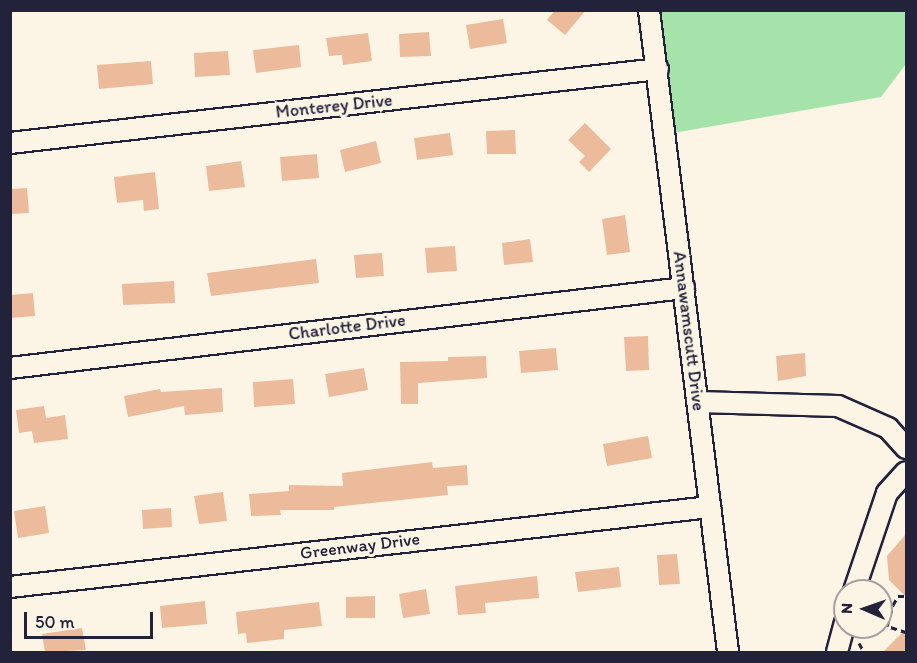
<!DOCTYPE html>
<html>
<head>
<meta charset="utf-8">
<style>
  body { margin:0 }
  #map { position:relative; width:917px; height:663px; overflow:hidden; background:#fcf5e5; font-family:Itim,sans-serif }
  div>[style] { position:absolute }
  [style*='--x'] { left:calc(var(--x)*1px); top:calc(var(--y)*1px); width:calc(var(--w)*1px); rotate:calc(var(--a)*1deg) }
  .green>* { inset:0; background:#a6e3aa }
  .building>* { inset:0; background:#ebbb9c }
  .path>* { height:3px; margin-top:-1.5px; transform-origin:0; background:repeating-linear-gradient(90deg,#22223b 0 6px,transparent 0 10.5px) }
  .roads { filter:drop-shadow(2px 0 #22223b) drop-shadow(-2px 0 #22223b) drop-shadow(0 2px #22223b) drop-shadow(0 -2px #22223b) }
  .minor>* { height:20px; margin:-10px; padding:0 10px; transform-origin:10px; border-radius:10px; background:#fcf5e5 }
  span { translate:-50% -50%; white-space:nowrap; text-align:center; line-height:1.15; -webkit-text-stroke:6px #fcf5e5; paint-order:stroke }
  .street-label { font-size:18px; color:#22223b }
  .frame { position:absolute; inset:0; border:12px solid #22223b; pointer-events:none }
  .north { position:absolute; left:833px; top:579px; width:60px; height:60px; box-sizing:border-box; background:#fcf5e5; border:2px solid #a5a1a1; border-radius:50%; rotate:272deg; font-size:16px; font-weight:700; line-height:24px; text-align:center; color:#22223b }
  .north::after { content:''; display:block; margin:auto; width:21px; height:27px; background:#22223b; clip-path:polygon(50% 0,100% 100%,50% 72%,0 100%) }
  .scale { position:absolute; left:24px; top:612px; width:129px; height:27px; box-sizing:border-box; border:3px solid #22223b; border-top:0; padding-left:8px; font-size:18px; line-height:21px; white-space:nowrap; color:#22223b; -webkit-text-stroke:4px #fcf5e5; paint-order:stroke }
</style>
</head>
<body>
<div id="map">
  <div class="green">
    <i style="clip-path:polygon(655px 11px,906px 11px,906px 64px,881px 97px,673px 133px)"></i>
  </div>
  <div class="building">
    <i style="clip-path:polygon(555px 10px,586px 10px,565px 35px,547px 20px)"></i>
    <i style="clip-path:polygon(503px 19px,507px 43px,470px 49px,466px 25px)"></i>
    <i style="clip-path:polygon(429px 32px,431px 56px,400px 57px,399px 34px)"></i>
    <i style="clip-path:polygon(368px 33px,372px 61px,343px 65px,342px 55px,329px 56px,326px 38px)"></i>
    <i style="clip-path:polygon(299px 45px,301px 67px,256px 73px,253px 50px)"></i>
    <i style="clip-path:polygon(228px 51px,230px 75px,195px 77px,194px 53px)"></i>
    <i style="clip-path:polygon(151px 61px,153px 84px,99px 89px,97px 65px)"></i>
    <i style="clip-path:polygon(585px 123px,611px 149px,589px 172px,579px 162px,585px 156px,568px 140px)"></i>
    <i style="clip-path:polygon(515px 130px,516px 154px,487px 154px,486px 131px)"></i>
    <i style="clip-path:polygon(450px 133px,453px 155px,417px 160px,414px 138px)"></i>
    <i style="clip-path:polygon(376px 141px,381px 163px,345px 172px,340px 150px)"></i>
    <i style="clip-path:polygon(317px 154px,319px 178px,282px 181px,280px 157px)"></i>
    <i style="clip-path:polygon(241px 161px,245px 187px,209px 191px,206px 166px)"></i>
    <i style="clip-path:polygon(155px 172px,159px 209px,144px 211px,143px 200px,117px 203px,114px 177px)"></i>
    <i style="clip-path:polygon(27px 188px,29px 213px,10px 214px,10px 189px)"></i>
    <i style="clip-path:polygon(625px 215px,630px 252px,607px 255px,602px 219px)"></i>
    <i style="clip-path:polygon(530px 239px,533px 262px,504px 265px,502px 243px)"></i>
    <i style="clip-path:polygon(455px 246px,457px 271px,427px 273px,425px 248px)"></i>
    <i style="clip-path:polygon(382px 253px,384px 276px,356px 278px,354px 255px)"></i>
    <i style="clip-path:polygon(316px 259px,319px 283px,211px 296px,207px 273px)"></i>
    <i style="clip-path:polygon(174px 281px,175px 303px,123px 305px,122px 284px)"></i>
    <i style="clip-path:polygon(33px 293px,35px 316px,10px 318px,10px 295px)"></i>
    <i style="clip-path:polygon(648px 336px,649px 370px,626px 371px,624px 337px)"></i>
    <i style="clip-path:polygon(556px 348px,558px 370px,521px 373px,519px 351px)"></i>
    <i style="clip-path:polygon(805px 353px,806px 376px,778px 381px,776px 356px)"></i>
    <i style="clip-path:polygon(486px 356px,487px 378px,418px 383px,418px 404px,401px 404px,400px 362px,448px 361px,448px 357px)"></i>
    <i style="clip-path:polygon(364px 368px,368px 390px,329px 397px,325px 374px)"></i>
    <i style="clip-path:polygon(293px 379px,295px 404px,254px 407px,253px 382px)"></i>
    <i style="clip-path:polygon(222px 388px,223px 412px,185px 415px,184px 406px,128px 417px,124px 396px,160px 389px,161px 392px)"></i>
    <i style="clip-path:polygon(44px 406px,46px 418px,65px 415px,68px 439px,34px 443px,32px 431px,19px 433px,16px 410px)"></i>
    <i style="clip-path:polygon(648px 436px,652px 458px,607px 466px,603px 444px)"></i>
    <i style="clip-path:polygon(432px 462px,433px 468px,467px 465px,468px 485px,447px 486px,448px 495px,334px 507px,334px 510px,280px 510px,281px 515px,251px 516px,249px 494px,289px 491px,289px 485px,343px 486px,342px 473px)"></i>
    <i style="clip-path:polygon(223px 492px,227px 521px,199px 524px,194px 496px)"></i>
    <i style="clip-path:polygon(45px 506px,49px 533px,18px 538px,14px 511px)"></i>
    <i style="clip-path:polygon(171px 508px,172px 527px,143px 529px,142px 510px)"></i>
    <i style="clip-path:polygon(906px 534px,906px 597px,889px 580px,887px 556px)"></i>
    <i style="clip-path:polygon(677px 554px,680px 584px,659px 585px,657px 555px)"></i>
    <i style="clip-path:polygon(619px 567px,621px 587px,578px 592px,575px 572px)"></i>
    <i style="clip-path:polygon(537px 576px,539px 598px,485px 603px,486px 613px,458px 615px,455px 586px)"></i>
    <i style="clip-path:polygon(426px 589px,430px 614px,403px 618px,399px 594px)"></i>
    <i style="clip-path:polygon(375px 596px,375px 618px,346px 618px,346px 597px)"></i>
    <i style="clip-path:polygon(205px 601px,207px 624px,162px 628px,160px 606px)"></i>
    <i style="clip-path:polygon(319px 602px,322px 626px,284px 630px,284px 639px,247px 643px,246px 633px,238px 634px,236px 612px)"></i>
    <i style="clip-path:polygon(82px 628px,86px 650px,45px 652px,42px 634px)"></i>
    <i style="clip-path:polygon(906px 629px,906px 652px,883px 652px)"></i>
  </div>
  <div class="path">
    <i style="--x:881;--y:624;--w:26;--a:18"></i>
    <i style="--x:887;--y:626;--w:22;--a:-74"></i>
    <i style="--x:893;--y:605;--w:10;--a:-61"></i>
    <i style="--x:898;--y:596;--w:8;--a:0"></i>
    <i style="--x:859;--y:643;--w:10;--a:61"></i>
  </div>
  <div class="roads">
    <div class="minor">
      <i style="--x:649;--y:10;--w:647;--a:82.98"></i>
      <i style="--x:10;--y:143;--w:652;--a:-6.51"></i>
      <i style="--x:10;--y:368;--w:679;--a:-6.77"></i>
      <i style="--x:698;--y:402;--w:140;--a:1.6"></i>
      <i style="--x:838;--y:406;--w:55;--a:23.7"></i>
      <i style="--x:888;--y:428;--w:27;--a:48"></i>
      <i style="--x:10;--y:587;--w:705;--a:-6.52"></i>
      <i style="--x:854;--y:591;--w:103;--a:-71.4"></i>
      <i style="--x:887;--y:493;--w:28;--a:-48"></i>
      <i style="--x:837;--y:652;--w:30;--a:-75"></i>
    </div>
  </div>
  <div class="street-label">
    <span style="left:334px;top:106px;rotate:-6deg">Monterey Drive</span>
    <span style="left:347px;top:327px;rotate:-7deg">Charlotte Drive</span>
    <span style="left:689px;top:331px;rotate:83deg">Annawamscutt Drive</span>
    <span style="left:360px;top:546px;rotate:-7deg">Greenway Drive</span>
  </div>
  <div class="frame"></div>
  <div class="north">N</div>
  <div class="scale">50 m</div>
</div>
</body>
</html>
